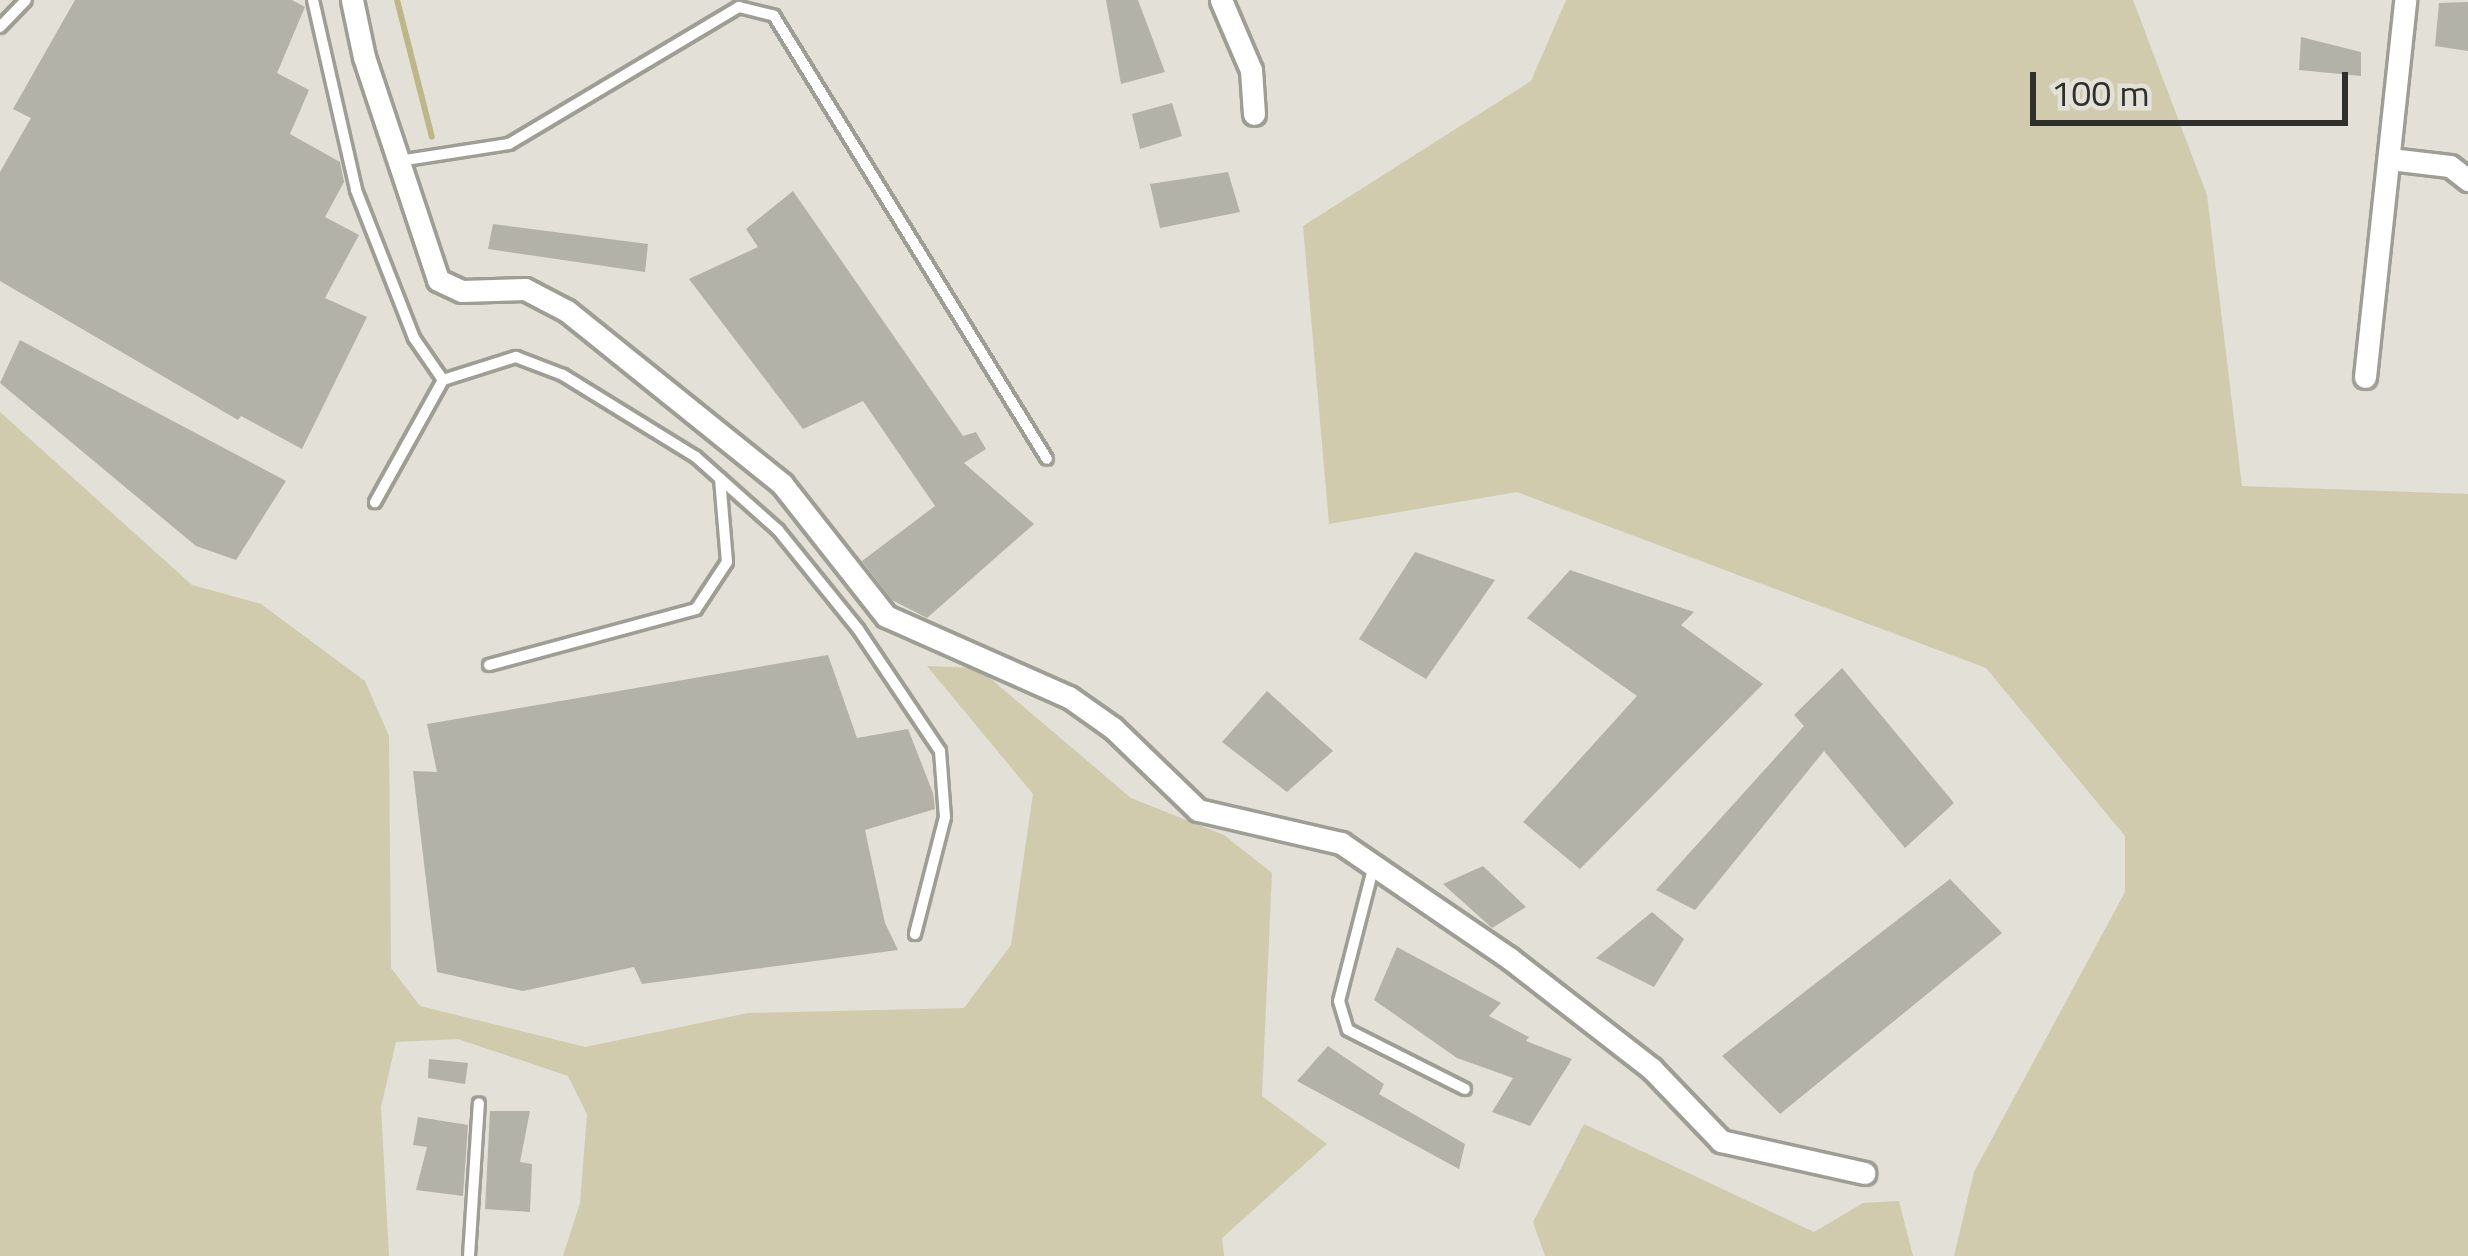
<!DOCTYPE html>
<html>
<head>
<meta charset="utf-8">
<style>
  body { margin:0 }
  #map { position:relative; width:2468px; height:1256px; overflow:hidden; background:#e2e0d7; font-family:"Titillium Web",sans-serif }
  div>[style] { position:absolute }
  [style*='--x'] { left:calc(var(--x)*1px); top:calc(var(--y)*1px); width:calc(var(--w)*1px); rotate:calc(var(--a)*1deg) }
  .green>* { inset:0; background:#d0cbad }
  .stream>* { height:6px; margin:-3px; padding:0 3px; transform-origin:3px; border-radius:3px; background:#bdb689 }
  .building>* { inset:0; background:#b3b2a9 }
  .roads { filter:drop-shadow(3px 0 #9f9e95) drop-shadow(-3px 0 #9f9e95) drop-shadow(0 3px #9f9e95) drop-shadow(0 -3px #9f9e95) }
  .lane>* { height:10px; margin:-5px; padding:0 5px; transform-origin:5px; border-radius:5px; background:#fff }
  .street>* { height:21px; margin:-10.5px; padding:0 10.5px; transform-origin:10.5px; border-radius:10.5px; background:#fff }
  span { translate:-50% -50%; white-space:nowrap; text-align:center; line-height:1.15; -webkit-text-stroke:9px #e2e0d7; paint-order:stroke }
  .scale { position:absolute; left:2030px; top:72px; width:318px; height:54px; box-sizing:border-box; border:6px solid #2f2f2b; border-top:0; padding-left:15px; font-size:36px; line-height:42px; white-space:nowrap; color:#2f2f2b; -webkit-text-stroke:9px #e2e0d7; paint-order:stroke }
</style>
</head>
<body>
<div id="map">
  <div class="green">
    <i style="clip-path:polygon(1566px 0,2133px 0,2207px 195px,2242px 486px,2468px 494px,2468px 1256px,1954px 1256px,1974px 1172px,2125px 892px,2125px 836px,1986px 668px,1517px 492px,1329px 524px,1303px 226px,1531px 81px)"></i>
    <i style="clip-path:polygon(0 412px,192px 585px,261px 604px,365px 681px,389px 736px,391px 968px,420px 1006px,585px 1047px,748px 1013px,964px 1008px,1011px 945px,1033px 794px,927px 666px,978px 668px,1131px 798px,1224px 835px,1272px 873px,1262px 1096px,1327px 1144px,1222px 1238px,1224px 1256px,563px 1256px,580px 1203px,587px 1114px,568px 1076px,458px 1039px,396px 1042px,381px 1107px,389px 1256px,0 1256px)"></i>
    <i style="clip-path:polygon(1584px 1124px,1814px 1232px,1863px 1203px,1899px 1201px,1913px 1256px,1545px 1256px,1533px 1222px)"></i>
  </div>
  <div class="stream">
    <i style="--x:397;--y:0;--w:141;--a:75.7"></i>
  </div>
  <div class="building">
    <i style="clip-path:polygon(75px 0,292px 0,305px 7px,277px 73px,309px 90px,290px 134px,340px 162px,344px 182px,325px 217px,359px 235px,325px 298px,367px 317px,302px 449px,241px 416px,238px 420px,0 281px,0 172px,31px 118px,13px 109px)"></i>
    <i style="clip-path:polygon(1106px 0,1138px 0,1165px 72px,1121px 84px)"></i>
    <i style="clip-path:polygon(2468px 2px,2468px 51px,2435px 46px,2439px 3px)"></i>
    <i style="clip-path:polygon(2301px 37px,2361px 52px,2361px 76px,2299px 70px)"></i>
    <i style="clip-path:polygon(1172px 103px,1182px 136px,1140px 149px,1132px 114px)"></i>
    <i style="clip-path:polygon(1228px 172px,1240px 212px,1160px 228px,1150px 184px)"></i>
    <i style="clip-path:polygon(793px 191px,963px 436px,976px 432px,986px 449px,964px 463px,1034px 524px,927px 618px,892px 600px,862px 561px,935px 506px,863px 401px,803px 429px,689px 279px,758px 247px,746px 229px)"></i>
    <i style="clip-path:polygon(493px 224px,648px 244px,645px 272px,488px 249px)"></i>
    <i style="clip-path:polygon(20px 340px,286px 481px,236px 560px,196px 546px,0 383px)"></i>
    <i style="clip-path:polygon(1415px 552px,1495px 580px,1426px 679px,1359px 639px)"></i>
    <i style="clip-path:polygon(1570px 570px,1694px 612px,1681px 625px,1763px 684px,1580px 869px,1523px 822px,1637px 696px,1527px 618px)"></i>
    <i style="clip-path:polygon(828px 655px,857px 738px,908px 729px,933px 793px,935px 809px,865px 830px,885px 923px,898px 950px,642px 984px,634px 967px,523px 991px,437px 972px,413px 771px,437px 772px,427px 724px)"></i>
    <i style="clip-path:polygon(1842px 668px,1954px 803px,1905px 848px,1824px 751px,1695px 910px,1656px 890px,1804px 726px,1794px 715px)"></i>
    <i style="clip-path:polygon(1267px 691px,1333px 751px,1287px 792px,1222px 742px)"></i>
    <i style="clip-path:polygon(1483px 866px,1526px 907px,1492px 928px,1443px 884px)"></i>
    <i style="clip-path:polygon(1950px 879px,2002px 933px,1780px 1114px,1722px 1056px)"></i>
    <i style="clip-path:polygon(1652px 912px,1684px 939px,1654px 987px,1596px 958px)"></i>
    <i style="clip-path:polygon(1397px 947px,1501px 1003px,1489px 1016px,1529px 1037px,1526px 1041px,1572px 1059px,1530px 1126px,1492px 1112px,1513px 1078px,1457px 1058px,1374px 1000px)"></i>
    <i style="clip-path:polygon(1328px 1046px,1384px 1084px,1379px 1094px,1465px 1144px,1459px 1169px,1297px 1081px)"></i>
    <i style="clip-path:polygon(429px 1059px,468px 1063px,465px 1084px,428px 1078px)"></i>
    <i style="clip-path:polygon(490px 1111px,530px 1111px,520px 1162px,532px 1164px,530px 1212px,485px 1209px)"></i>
    <i style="clip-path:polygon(418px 1117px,468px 1125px,463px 1196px,416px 1190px,427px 1147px,413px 1145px)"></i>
  </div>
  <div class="roads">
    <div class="lane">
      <i style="--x:313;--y:0;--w:195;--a:77.2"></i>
      <i style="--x:356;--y:190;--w:159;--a:68.6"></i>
      <i style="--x:414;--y:338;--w:51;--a:55.4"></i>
      <i style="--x:443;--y:380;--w:140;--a:119.1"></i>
      <i style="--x:0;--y:27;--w:37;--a:-46"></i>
      <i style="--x:399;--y:161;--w:111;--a:-8.8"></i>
      <i style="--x:509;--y:144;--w:268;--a:-30.8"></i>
      <i style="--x:739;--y:7;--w:36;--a:14"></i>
      <i style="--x:774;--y:16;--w:520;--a:58.36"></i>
      <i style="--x:443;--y:380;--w:77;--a:-17.5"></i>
      <i style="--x:516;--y:357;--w:50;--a:21"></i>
      <i style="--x:563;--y:375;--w:156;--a:31.7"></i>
      <i style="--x:696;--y:457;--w:110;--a:41.7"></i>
      <i style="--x:778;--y:530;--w:127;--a:51.1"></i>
      <i style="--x:858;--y:629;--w:147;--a:56.1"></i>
      <i style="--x:940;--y:751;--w:66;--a:85.7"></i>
      <i style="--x:945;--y:817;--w:121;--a:104.4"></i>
      <i style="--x:489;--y:665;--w:214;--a:-15.1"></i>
      <i style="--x:696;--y:609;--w:56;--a:-56.6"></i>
      <i style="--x:727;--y:562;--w:84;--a:-94.8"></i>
      <i style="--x:1374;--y:865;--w:140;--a:104.4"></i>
      <i style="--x:1339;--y:1001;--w:30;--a:73"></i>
      <i style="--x:1348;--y:1030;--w:131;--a:26.8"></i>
      <i style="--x:469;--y:1256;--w:153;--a:-86.3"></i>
    </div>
    <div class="street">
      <i style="--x:352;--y:0;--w:58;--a:78.1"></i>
      <i style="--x:364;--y:57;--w:235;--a:71.6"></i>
      <i style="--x:438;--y:280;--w:26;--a:25"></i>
      <i style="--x:462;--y:291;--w:63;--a:-1.8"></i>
      <i style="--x:525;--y:289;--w:47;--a:27.6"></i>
      <i style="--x:567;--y:311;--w:276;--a:38.8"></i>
      <i style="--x:782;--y:484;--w:168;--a:51.8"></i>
      <i style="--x:886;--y:616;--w:200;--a:23.9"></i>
      <i style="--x:1069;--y:697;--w:54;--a:35.2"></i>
      <i style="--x:1113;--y:728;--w:118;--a:44"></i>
      <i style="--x:1198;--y:810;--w:147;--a:13"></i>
      <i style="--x:1341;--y:843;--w:204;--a:34.4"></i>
      <i style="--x:1509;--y:958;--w:181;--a:37.8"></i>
      <i style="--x:1652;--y:1069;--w:100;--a:46.2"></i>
      <i style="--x:1721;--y:1141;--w:147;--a:12.6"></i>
      <i style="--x:1221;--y:0;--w:76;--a:66.8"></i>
      <i style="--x:1251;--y:70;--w:44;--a:86.1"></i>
      <i style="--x:2390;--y:159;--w:60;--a:6.7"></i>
      <i style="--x:2450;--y:166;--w:23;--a:38"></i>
      <i style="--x:2365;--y:377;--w:379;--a:-83.9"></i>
    </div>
  </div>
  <div class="scale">100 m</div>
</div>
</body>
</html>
